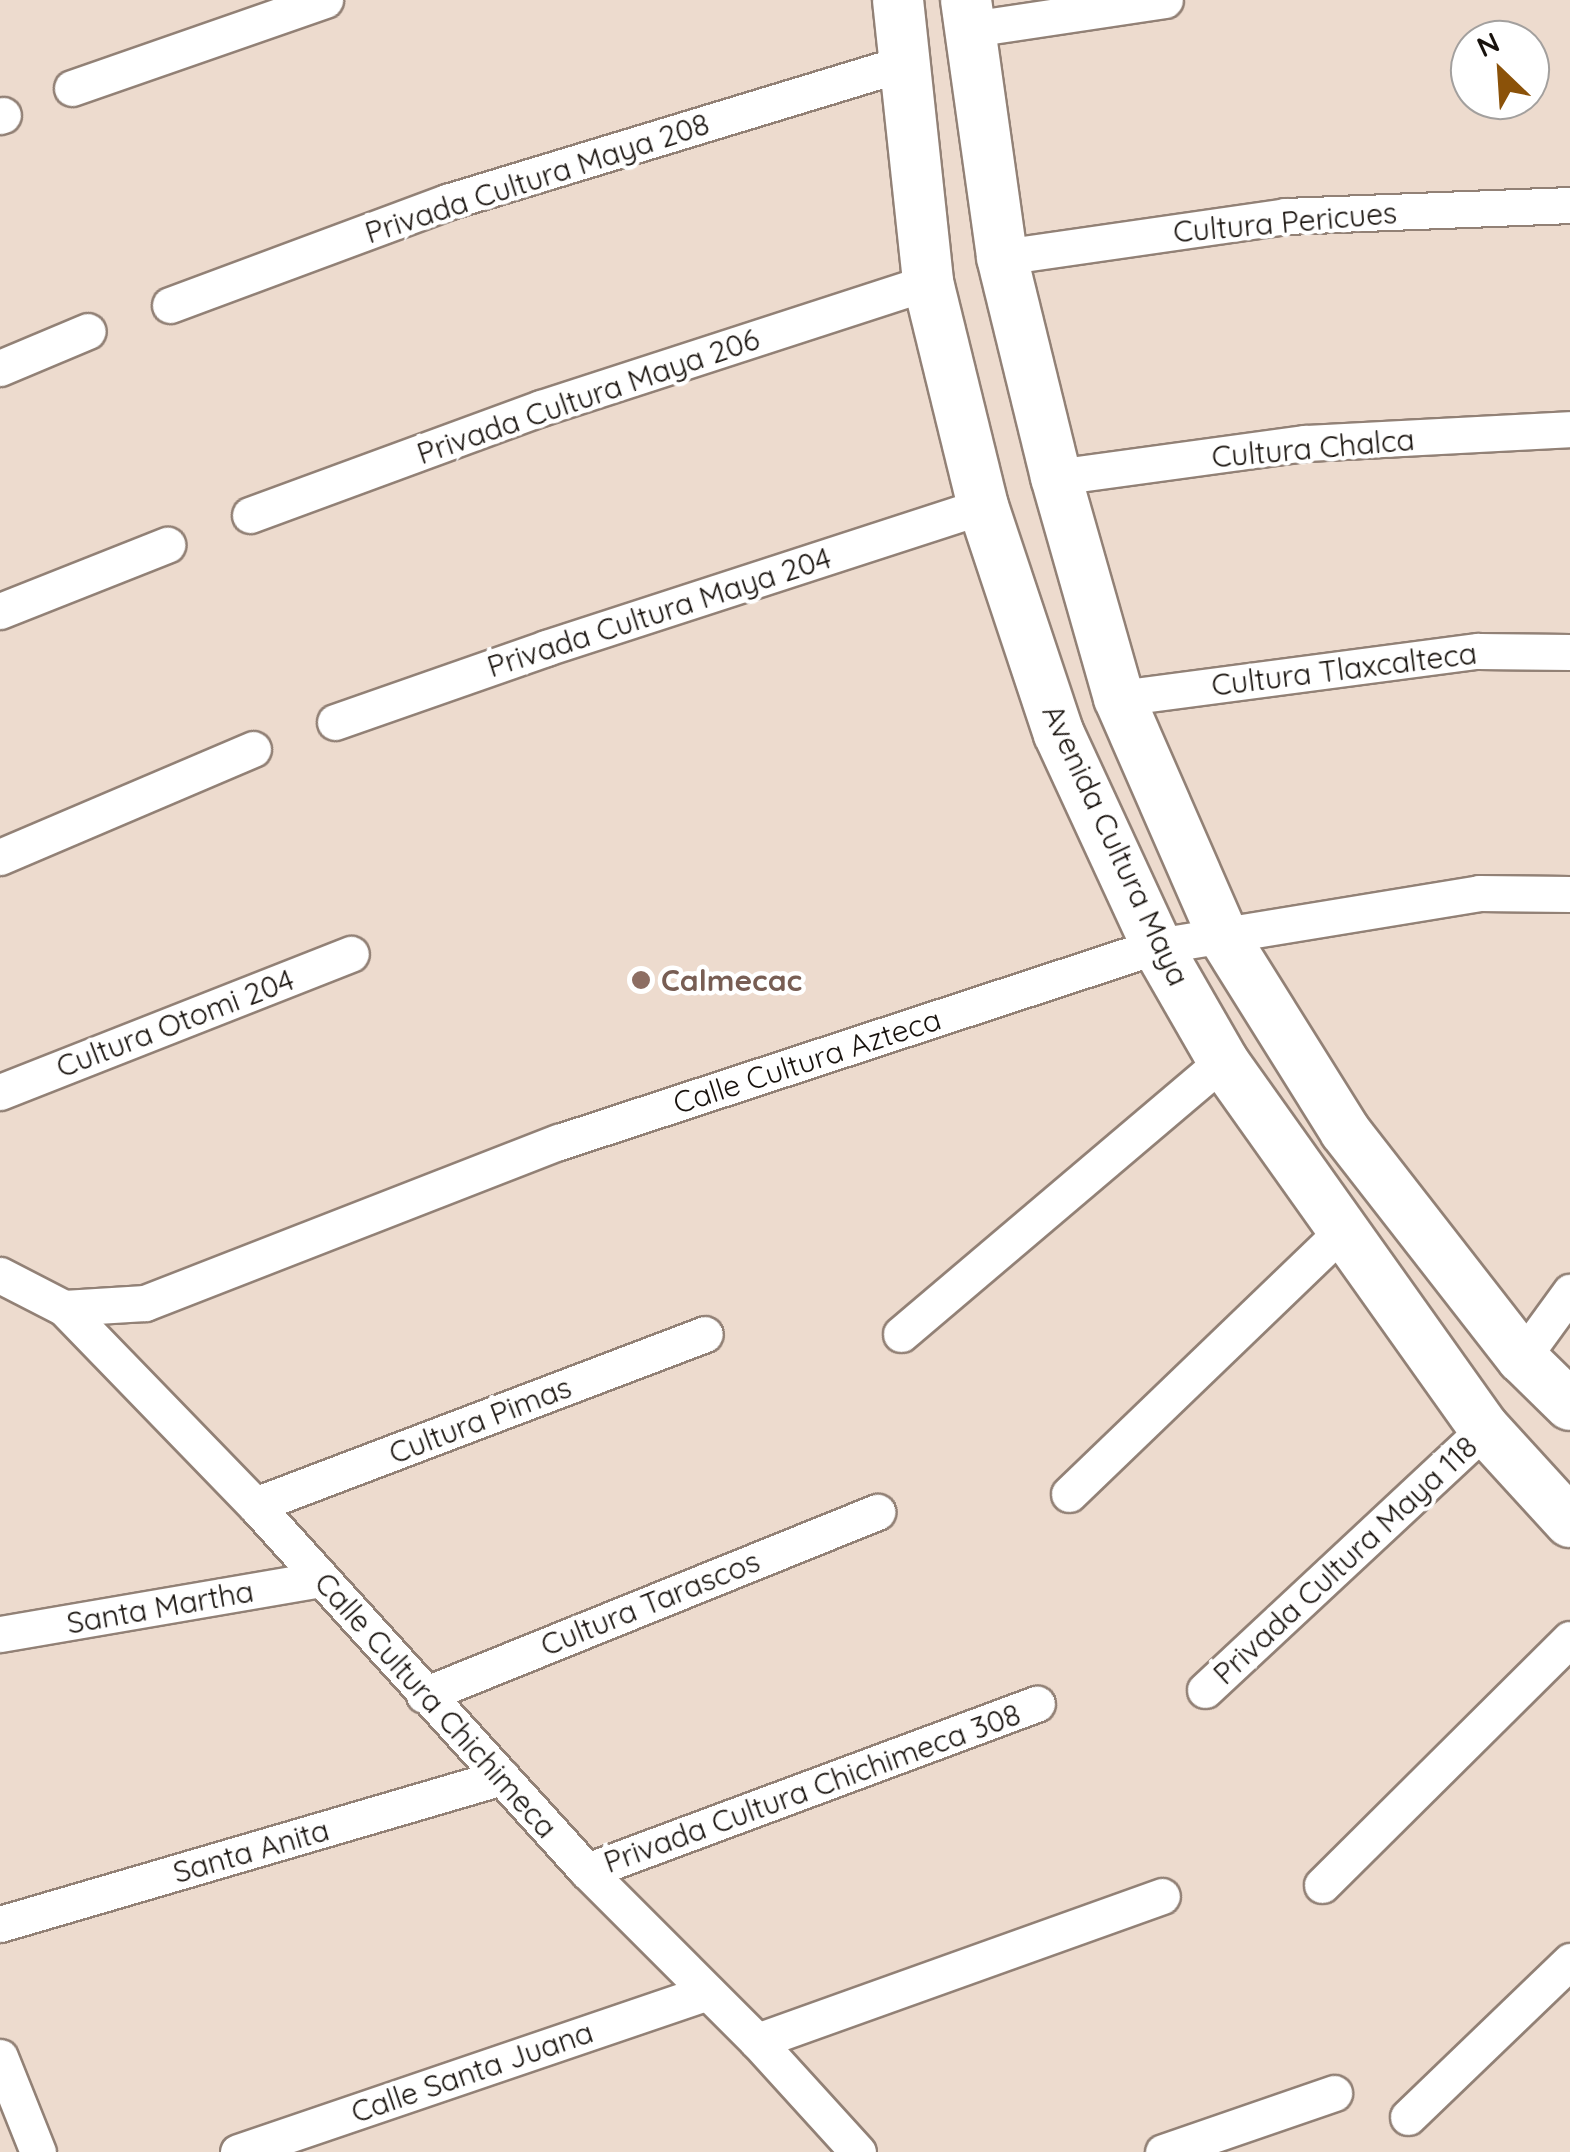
<!DOCTYPE html>
<html>
<head>
<meta charset="utf-8">
<style>
  body { margin:0 }
  #map { position:relative; width:1570px; height:2152px; overflow:hidden; background:#eddbce; font-family:Quicksand,sans-serif }
  div>[style] { position:absolute }
  [style*='--x'] { left:calc(var(--x)*1px); top:calc(var(--y)*1px); width:calc(var(--w)*1px); rotate:calc(var(--a)*1deg) }
  .roads { filter:drop-shadow(2px 0 #928176) drop-shadow(-2px 0 #928176) drop-shadow(0 2px #928176) drop-shadow(0 -2px #928176) }
  .street>* { height:35px; margin:-17.5px; padding:0 17.5px; transform-origin:17.5px; border-radius:17.5px; background:#fff }
  .secondary>* { height:50px; margin:-25px; padding:0 25px; transform-origin:25px; border-radius:25px; background:#fff }
  .dots>* { width:28px; height:28px; translate:-50% -50%; box-sizing:border-box; border:5px solid #fff; border-radius:50% }
  span { translate:-50% -50%; white-space:nowrap; text-align:center; line-height:1.15; -webkit-text-stroke:9px #fff; paint-order:stroke }
  .street-label { font-size:30px; color:#18120d }
  .education-label { font-size:30px; color:#785e54; font-weight:700 }
  .left { translate:0 -50%; text-align:left }
  .north { position:absolute; left:1450px; top:20px; width:100px; height:100px; box-sizing:border-box; background:#fff; border:2px solid #a3a09e; border-radius:50%; rotate:335deg; font-size:28px; font-weight:700; line-height:40px; text-align:center; color:#18120d }
  .north::after { content:''; display:block; margin:auto; width:35px; height:45px; background:#8b5209; clip-path:polygon(50% 0,100% 100%,50% 72%,0 100%) }
</style>
</head>
<body>
<div id="map">
  <div class="roads">
    <div class="street">
      <i style="--x:971;--y:29;--w:196;--a:-8.5"></i>
      <i style="--x:72;--y:88;--w:268;--a:-19.2"></i>
      <i style="--x:0;--y:116;--w:3;--a:-18"></i>
      <i style="--x:1002;--y:257;--w:286;--a:-8.2"></i>
      <i style="--x:1285;--y:216;--w:285;--a:-2.2"></i>
      <i style="--x:170;--y:305;--w:296;--a:-20.4"></i>
      <i style="--x:447;--y:202;--w:482;--a:-16.9"></i>
      <i style="--x:0;--y:368;--w:95;--a:-22.8"></i>
      <i style="--x:1056;--y:477;--w:251;--a:-7.8"></i>
      <i style="--x:1305;--y:443;--w:265;--a:-3"></i>
      <i style="--x:250;--y:515;--w:310;--a:-20.2"></i>
      <i style="--x:541;--y:408;--w:407;--a:-18"></i>
      <i style="--x:0;--y:611;--w:180;--a:-21.6"></i>
      <i style="--x:1119;--y:698;--w:362;--a:-7.5"></i>
      <i style="--x:1478;--y:651;--w:92;--a:0.6"></i>
      <i style="--x:335;--y:722;--w:224;--a:-19.3"></i>
      <i style="--x:546;--y:648;--w:459;--a:-18"></i>
      <i style="--x:0;--y:857;--w:275;--a:-23.1"></i>
      <i style="--x:0;--y:1092;--w:377;--a:-21.5"></i>
      <i style="--x:0;--y:1275;--w:72;--a:27.3"></i>
      <i style="--x:64;--y:1308;--w:274;--a:45.9"></i>
      <i style="--x:255;--y:1505;--w:494;--a:47.8"></i>
      <i style="--x:587;--y:1871;--w:240;--a:45"></i>
      <i style="--x:757;--y:2041;--w:150;--a:47.7"></i>
      <i style="--x:64;--y:1308;--w:81;--a:-3.5"></i>
      <i style="--x:145;--y:1303;--w:444;--a:-21.3"></i>
      <i style="--x:559;--y:1142;--w:629;--a:-18.15"></i>
      <i style="--x:1157;--y:946;--w:326;--a:-9.3"></i>
      <i style="--x:1479;--y:893;--w:91;--a:0.6"></i>
      <i style="--x:901;--y:1334;--w:422;--a:-40.3"></i>
      <i style="--x:1522;--y:1358;--w:82;--a:-54"></i>
      <i style="--x:1069;--y:1494;--w:378;--a:-43.9"></i>
      <i style="--x:255;--y:1505;--w:481;--a:-20.8"></i>
      <i style="--x:0;--y:1634;--w:326;--a:-9.7"></i>
      <i style="--x:1205;--y:1690;--w:383;--a:-43"></i>
      <i style="--x:424;--y:1695;--w:489;--a:-22"></i>
      <i style="--x:587;--y:1871;--w:480;--a:-20.4"></i>
      <i style="--x:1322;--y:1885;--w:349;--a:-44.8"></i>
      <i style="--x:0;--y:1924;--w:523;--a:-16.32"></i>
      <i style="--x:757;--y:2041;--w:430;--a:-19.7"></i>
      <i style="--x:0;--y:2057;--w:102;--a:68.2"></i>
      <i style="--x:1408;--y:2117;--w:225;--a:-43.9"></i>
      <i style="--x:238;--y:2152;--w:496;--a:-18.8"></i>
      <i style="--x:1163;--y:2152;--w:181;--a:-19"></i>
    </div>
    <div class="secondary">
      <i style="--x:898;--y:0;--w:284;--a:83.9"></i>
      <i style="--x:928;--y:282;--w:231;--a:76.2"></i>
      <i style="--x:983;--y:506;--w:240;--a:71.6"></i>
      <i style="--x:1059;--y:734;--w:234;--a:65.2"></i>
      <i style="--x:1157;--y:946;--w:133;--a:60.1"></i>
      <i style="--x:1223;--y:1061;--w:452;--a:54.6"></i>
      <i style="--x:1485;--y:1429;--w:126;--a:47.6"></i>
      <i style="--x:966;--y:0;--w:260;--a:82"></i>
      <i style="--x:1002;--y:257;--w:227;--a:76.2"></i>
      <i style="--x:1056;--y:477;--w:230;--a:74.1"></i>
      <i style="--x:1119;--y:698;--w:257;--a:66.4"></i>
      <i style="--x:1222;--y:934;--w:232;--a:58"></i>
      <i style="--x:1345;--y:1131;--w:288;--a:52.1"></i>
      <i style="--x:1522;--y:1358;--w:67;--a:44.4"></i>
    </div>
  </div>
  <div class="dots">
    <i style="left:641px;top:980px;background:#8d6e63"></i>
  </div>
  <div class="street-label">
    <span style="left:537px;top:178px;rotate:-18deg">Privada Cultura Maya 208</span>
    <span style="left:1285px;top:222px;rotate:-5deg">Cultura Pericues</span>
    <span style="left:588px;top:396px;rotate:-19deg">Privada Cultura Maya 206</span>
    <span style="left:1313px;top:448px;rotate:-5deg">Cultura Chalca</span>
    <span style="left:659px;top:612px;rotate:-18deg">Privada Cultura Maya 204</span>
    <span style="left:1344px;top:669px;rotate:-7deg">Cultura Tlaxcalteca</span>
    <span style="left:1116px;top:845px;rotate:65deg">Avenida Cultura Maya</span>
    <span style="left:175px;top:1023px;rotate:-21deg">Cultura Otomi 204</span>
    <span style="left:807px;top:1061px;rotate:-18deg">Calle Cultura Azteca</span>
    <span style="left:480px;top:1420px;rotate:-21deg">Cultura Pimas</span>
    <span style="left:1345px;top:1560px;rotate:-43deg">Privada Cultura Maya 118</span>
    <span style="left:650px;top:1603px;rotate:-22deg">Cultura Tarascos</span>
    <span style="left:160px;top:1607px;rotate:-10deg">Santa Martha</span>
    <span style="left:436px;top:1705px;rotate:48deg">Calle Cultura Chichimeca</span>
    <span style="left:812px;top:1788px;rotate:-20deg">Privada Cultura Chichimeca 308</span>
    <span style="left:251px;top:1851px;rotate:-16deg">Santa Anita</span>
    <span style="left:472px;top:2072px;rotate:-19deg">Calle Santa Juana</span>
  </div>
  <div class="education-label">
    <span class="left" style="left:661px;top:980px">Calmecac</span>
  </div>
  <div class="north">N</div>
</div>
</body>
</html>
